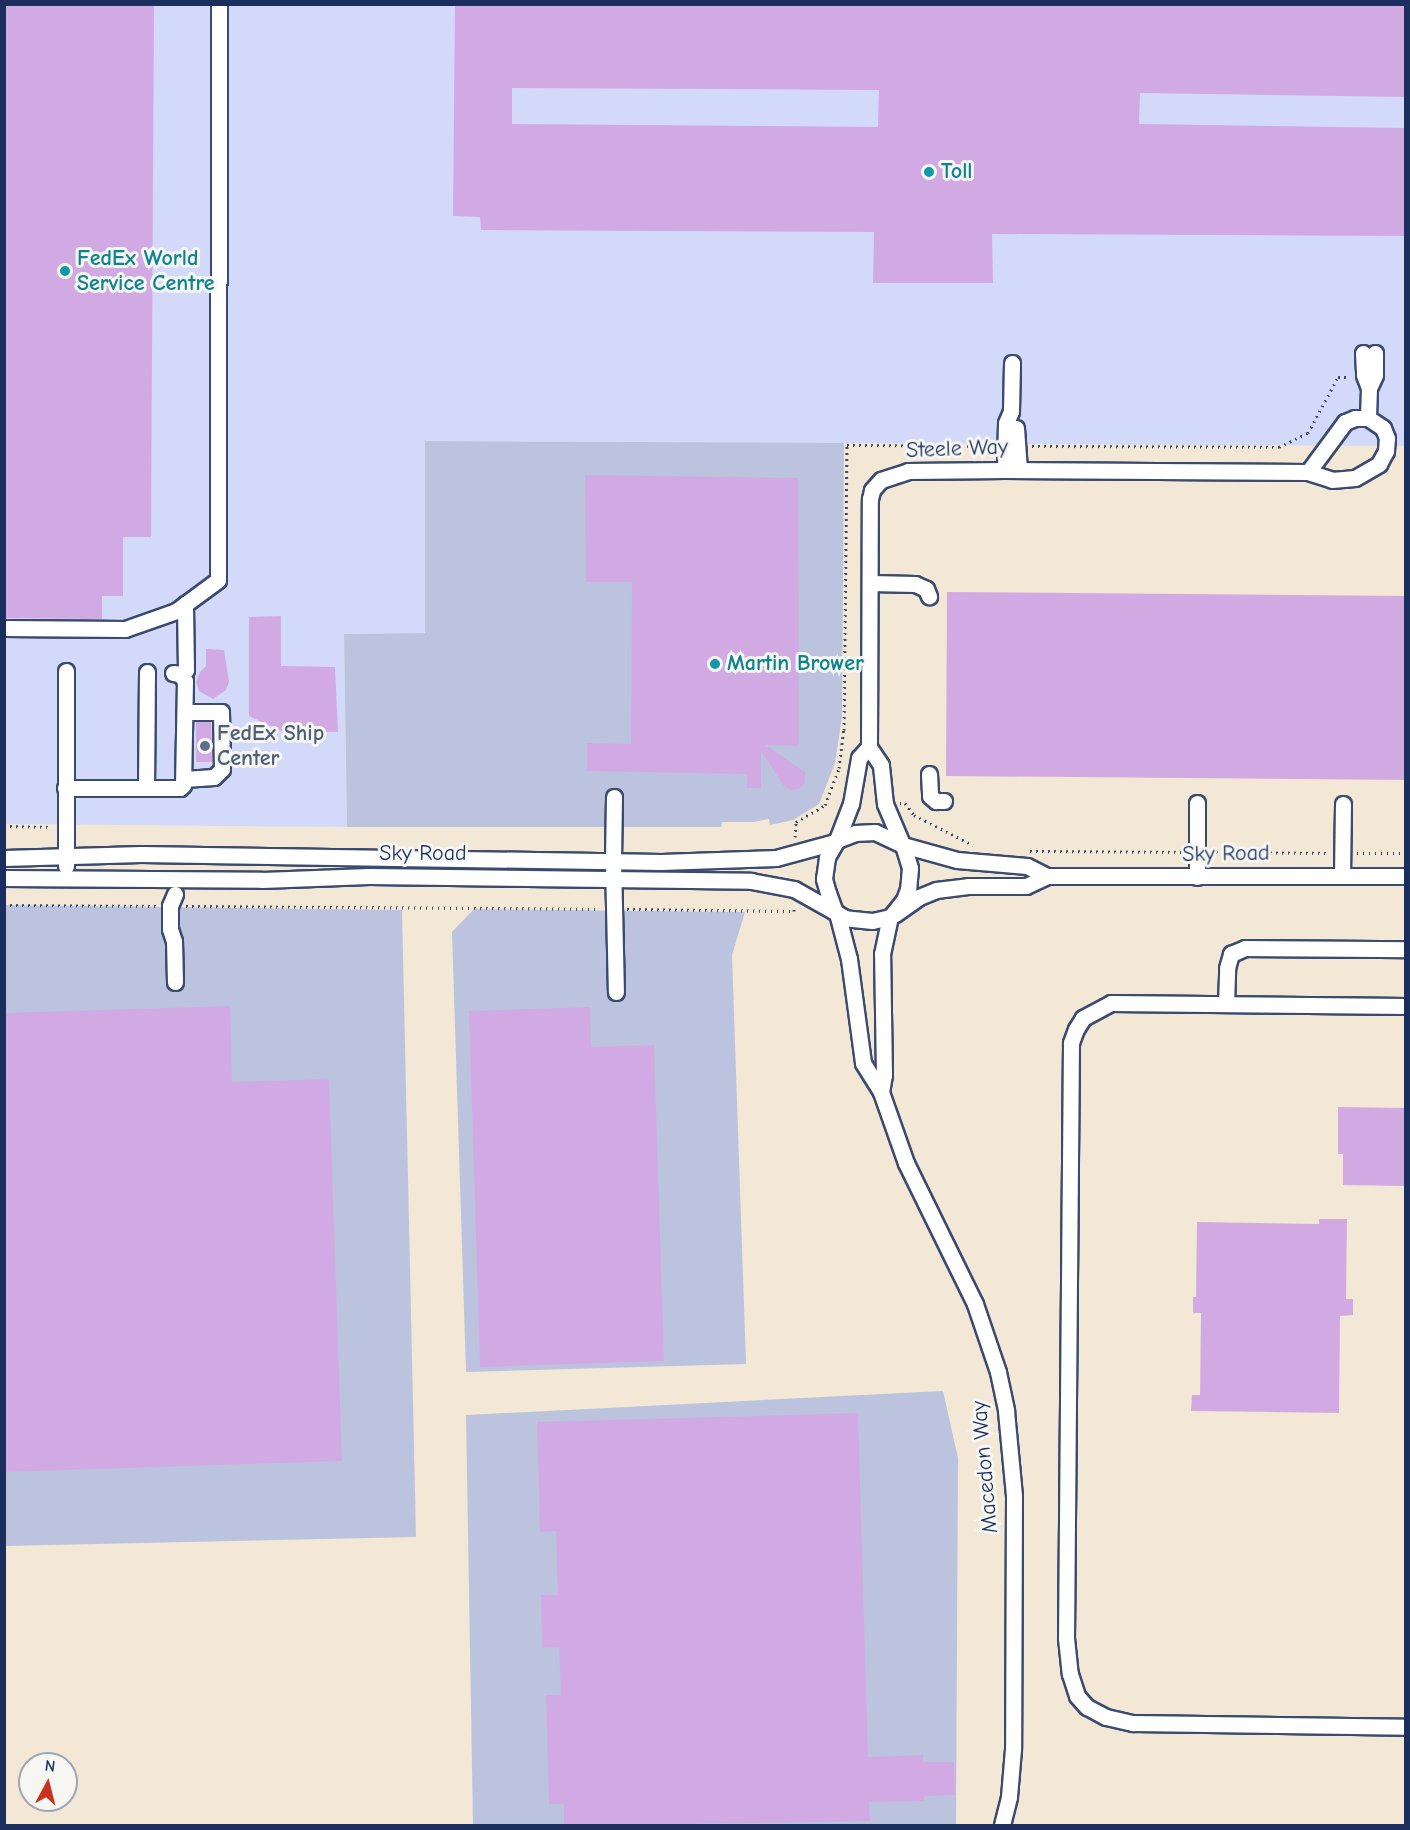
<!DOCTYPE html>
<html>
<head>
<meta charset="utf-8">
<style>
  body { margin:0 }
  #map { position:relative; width:1410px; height:1830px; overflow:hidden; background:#f3e8d5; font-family:"Comic Neue",sans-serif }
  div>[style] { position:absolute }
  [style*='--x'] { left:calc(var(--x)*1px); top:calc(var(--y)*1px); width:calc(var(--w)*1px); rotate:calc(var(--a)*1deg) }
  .built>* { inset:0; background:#d3d9f9 }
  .industrial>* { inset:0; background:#bcc3de }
  .building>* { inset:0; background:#d2aae3 }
  .path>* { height:3px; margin-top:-1.5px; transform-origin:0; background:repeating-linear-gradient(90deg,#3b4b70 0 1.5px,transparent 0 6px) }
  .roads { filter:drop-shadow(2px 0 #3b4b70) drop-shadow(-2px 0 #3b4b70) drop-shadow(0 2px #3b4b70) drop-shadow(0 -2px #3b4b70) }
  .minor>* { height:15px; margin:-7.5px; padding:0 7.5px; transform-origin:7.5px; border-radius:7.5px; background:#fff }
  .dots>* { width:16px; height:16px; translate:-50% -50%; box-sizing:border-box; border:3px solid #f6f6f2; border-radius:50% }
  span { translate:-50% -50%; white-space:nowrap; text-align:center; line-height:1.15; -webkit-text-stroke:6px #f6f6f2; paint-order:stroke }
  .culture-label { font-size:22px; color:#0d838f; font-weight:700 }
  .left { translate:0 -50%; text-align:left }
  .street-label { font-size:22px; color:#1b2f5e }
  .service-label { font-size:22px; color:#4e5e75; font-weight:700 }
  .frame { position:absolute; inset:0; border:6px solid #1b2f5e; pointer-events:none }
  .north { position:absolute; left:18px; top:1752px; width:60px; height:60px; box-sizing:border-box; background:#f6f6f2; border:2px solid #9ea6b7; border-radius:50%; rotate:7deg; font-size:16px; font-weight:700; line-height:24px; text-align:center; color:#1b2f5e }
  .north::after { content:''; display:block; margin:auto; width:21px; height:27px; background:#c8321e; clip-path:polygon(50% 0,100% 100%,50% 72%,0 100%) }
</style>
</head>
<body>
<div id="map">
  <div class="built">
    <i style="clip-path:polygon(5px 5px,1405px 5px,1405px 446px,425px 441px,425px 633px,344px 634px,347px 827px,5px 824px)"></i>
  </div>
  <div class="industrial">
    <i style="clip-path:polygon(425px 441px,844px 443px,842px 717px,835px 763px,819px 804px,793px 820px,770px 825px,769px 819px,753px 822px,722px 822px,721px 827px,347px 827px,344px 634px,425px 633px)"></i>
    <i style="clip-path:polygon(4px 905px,402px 910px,416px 1537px,5px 1546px)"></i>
    <i style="clip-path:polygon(474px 909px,745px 912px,732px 955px,746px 1364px,466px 1372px,452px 932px)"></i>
    <i style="clip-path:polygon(943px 1391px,958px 1458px,956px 1825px,473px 1825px,466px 1415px)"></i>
  </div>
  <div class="building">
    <i style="clip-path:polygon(4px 4px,154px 4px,151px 537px,123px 537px,123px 596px,102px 596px,102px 619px,4px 618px)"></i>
    <i style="clip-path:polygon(evenodd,455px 4px,1406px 4px,1406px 97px,1140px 93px,1139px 124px,1406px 128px,1406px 236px,992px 234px,993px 283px,873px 283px,874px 232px,481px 230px,480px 217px,453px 216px,455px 4px,512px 88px,879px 90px,878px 127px,512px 124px,512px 88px)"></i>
    <i style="clip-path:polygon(585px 475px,798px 478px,799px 746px,765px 745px,805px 772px,805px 783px,799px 789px,791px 790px,784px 786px,761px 751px,761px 788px,747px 788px,747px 774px,587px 771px,587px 743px,631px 744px,632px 582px,586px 582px)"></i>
    <i style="clip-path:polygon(947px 592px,1406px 596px,1406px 780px,946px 776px)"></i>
    <i style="clip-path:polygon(281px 616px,281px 666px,335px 667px,338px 732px,281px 731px,249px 716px,249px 617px)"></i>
    <i style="clip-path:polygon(206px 649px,224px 650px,229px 682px,226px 690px,213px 699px,199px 691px,196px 682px,200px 672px,206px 666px)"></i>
    <i style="clip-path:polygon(196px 722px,211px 722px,212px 762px,196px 762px)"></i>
    <i style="clip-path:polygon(230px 1006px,232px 1082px,329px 1079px,342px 1461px,4px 1472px,4px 1013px)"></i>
    <i style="clip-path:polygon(590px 1007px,591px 1047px,654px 1045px,664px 1361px,480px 1367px,469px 1011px)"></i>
    <i style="clip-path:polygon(1338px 1107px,1406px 1108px,1406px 1186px,1343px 1185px,1343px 1154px,1338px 1154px)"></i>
    <i style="clip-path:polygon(1319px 1219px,1347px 1219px,1346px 1299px,1353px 1299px,1353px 1315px,1340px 1316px,1339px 1413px,1191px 1411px,1192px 1395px,1200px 1395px,1201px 1313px,1193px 1313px,1193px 1297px,1196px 1297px,1197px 1222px,1319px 1224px)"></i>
    <i style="clip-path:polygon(858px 1413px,868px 1757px,923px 1755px,923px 1762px,954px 1762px,955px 1795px,924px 1796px,924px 1801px,869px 1802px,870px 1821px,564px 1826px,564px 1804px,549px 1804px,546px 1695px,561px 1695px,559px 1647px,542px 1648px,541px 1595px,558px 1595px,556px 1531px,540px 1532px,537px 1422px)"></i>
  </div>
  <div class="path">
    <i style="--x:1032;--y:446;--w:247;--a:0.2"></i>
    <i style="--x:1279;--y:447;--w:32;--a:-26"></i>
    <i style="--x:1308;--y:433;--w:64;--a:-61.8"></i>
    <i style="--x:1338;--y:377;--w:11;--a:0"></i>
    <i style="--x:900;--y:803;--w:5;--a:0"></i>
    <i style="--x:905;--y:803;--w:15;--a:53"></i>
    <i style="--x:914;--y:815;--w:66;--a:27"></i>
    <i style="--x:4;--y:826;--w:47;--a:1.2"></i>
    <i style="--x:795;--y:837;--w:15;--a:-86"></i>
    <i style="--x:796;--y:822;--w:34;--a:-30"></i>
    <i style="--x:825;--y:805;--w:40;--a:-69"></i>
    <i style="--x:839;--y:768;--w:38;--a:-83"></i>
    <i style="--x:844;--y:730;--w:285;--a:-89.4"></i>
    <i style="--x:847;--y:445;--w:146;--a:0.4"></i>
    <i style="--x:1030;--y:851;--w:152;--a:0.4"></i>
    <i style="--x:1210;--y:852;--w:119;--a:0.5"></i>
    <i style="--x:1357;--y:853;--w:49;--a:0"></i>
    <i style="--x:4;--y:905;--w:152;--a:0.4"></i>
    <i style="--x:186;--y:906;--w:414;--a:0.4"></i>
    <i style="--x:627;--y:909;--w:167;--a:0.7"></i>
    <i style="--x:794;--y:911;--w:4;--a:-90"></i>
  </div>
  <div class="roads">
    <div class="minor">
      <i style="--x:1363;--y:353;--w:22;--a:87"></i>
      <i style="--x:1364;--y:375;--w:14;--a:69"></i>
      <i style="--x:1369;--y:388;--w:30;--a:92"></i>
      <i style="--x:1369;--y:388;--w:14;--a:-65"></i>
      <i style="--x:1375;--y:375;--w:22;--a:-90"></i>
      <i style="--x:1016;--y:428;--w:42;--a:85.9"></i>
      <i style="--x:1005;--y:470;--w:47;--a:-88.8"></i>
      <i style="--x:1006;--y:423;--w:13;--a:-67"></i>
      <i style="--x:1011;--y:411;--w:48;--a:-88.8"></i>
      <i style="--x:870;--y:583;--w:45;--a:1.3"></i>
      <i style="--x:915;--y:584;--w:12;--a:24"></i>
      <i style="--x:926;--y:589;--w:8;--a:67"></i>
      <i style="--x:4;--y:628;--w:121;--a:0.5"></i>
      <i style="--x:125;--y:629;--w:54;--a:-19.4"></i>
      <i style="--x:176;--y:611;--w:52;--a:-36.4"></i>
      <i style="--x:218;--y:580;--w:576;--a:-89.9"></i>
      <i style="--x:66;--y:671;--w:195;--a:90"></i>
      <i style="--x:180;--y:674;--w:7;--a:-34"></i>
      <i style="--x:186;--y:670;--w:66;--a:-90.9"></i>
      <i style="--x:929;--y:774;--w:22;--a:87"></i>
      <i style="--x:930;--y:796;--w:8;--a:40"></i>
      <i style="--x:936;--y:801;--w:8;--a:0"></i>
      <i style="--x:184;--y:779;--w:30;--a:-4"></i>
      <i style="--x:214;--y:777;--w:11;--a:-45"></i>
      <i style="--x:222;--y:769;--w:57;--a:-91"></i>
      <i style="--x:221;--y:712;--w:36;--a:180"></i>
      <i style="--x:65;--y:788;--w:115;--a:0"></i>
      <i style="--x:180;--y:788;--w:4;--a:-45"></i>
      <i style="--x:183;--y:785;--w:104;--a:-88.9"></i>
      <i style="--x:185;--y:681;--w:9;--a:-126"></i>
      <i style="--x:180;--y:674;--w:7;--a:-172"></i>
      <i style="--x:146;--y:788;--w:116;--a:-89.5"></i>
      <i style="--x:614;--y:797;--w:65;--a:90.9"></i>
      <i style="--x:613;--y:862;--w:130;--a:88.7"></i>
      <i style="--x:1197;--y:803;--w:74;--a:90"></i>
      <i style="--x:875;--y:832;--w:31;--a:25"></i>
      <i style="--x:903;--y:845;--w:24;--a:73"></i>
      <i style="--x:910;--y:868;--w:21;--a:95"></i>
      <i style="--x:908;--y:889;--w:12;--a:110"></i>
      <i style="--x:904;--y:900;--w:22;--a:129"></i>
      <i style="--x:890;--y:917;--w:18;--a:167"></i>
      <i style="--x:872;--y:921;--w:27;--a:-174"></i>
      <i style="--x:845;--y:918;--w:12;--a:-149"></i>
      <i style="--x:835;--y:912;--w:20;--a:-110"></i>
      <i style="--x:828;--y:893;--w:15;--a:-106"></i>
      <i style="--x:824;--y:879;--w:22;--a:-82"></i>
      <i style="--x:827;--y:857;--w:20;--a:-60"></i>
      <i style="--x:837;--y:840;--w:19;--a:-21"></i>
      <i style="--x:855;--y:833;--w:20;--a:-3"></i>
      <i style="--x:837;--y:840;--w:39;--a:-69"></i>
      <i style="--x:851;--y:804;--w:47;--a:-80.1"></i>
      <i style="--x:859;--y:758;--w:15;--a:-48"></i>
      <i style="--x:902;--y:844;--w:43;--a:-113"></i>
      <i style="--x:885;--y:804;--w:39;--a:-96"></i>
      <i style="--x:881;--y:765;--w:22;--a:-124"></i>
      <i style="--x:869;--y:747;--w:248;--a:-89.8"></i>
      <i style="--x:870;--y:499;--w:9;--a:-77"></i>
      <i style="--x:872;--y:490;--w:13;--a:-48"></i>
      <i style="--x:881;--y:480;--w:28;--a:-18"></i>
      <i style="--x:908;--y:471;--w:97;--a:-0.6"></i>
      <i style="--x:1005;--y:470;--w:303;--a:0.4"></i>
      <i style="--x:1308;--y:472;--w:25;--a:18"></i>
      <i style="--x:1332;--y:480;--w:23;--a:-5"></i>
      <i style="--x:1355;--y:478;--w:28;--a:-30"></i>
      <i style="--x:1379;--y:464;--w:15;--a:-62"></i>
      <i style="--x:1386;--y:451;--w:13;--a:-86"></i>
      <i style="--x:1387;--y:438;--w:11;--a:-112"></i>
      <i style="--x:1383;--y:428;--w:18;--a:-146"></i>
      <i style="--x:1368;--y:418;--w:13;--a:180"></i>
      <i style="--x:1355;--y:418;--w:11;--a:158"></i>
      <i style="--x:1345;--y:422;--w:62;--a:126.5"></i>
      <i style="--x:903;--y:845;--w:56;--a:15.5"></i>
      <i style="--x:957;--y:860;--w:70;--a:4.9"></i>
      <i style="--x:1027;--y:866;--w:22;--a:27"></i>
      <i style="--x:4;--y:858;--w:137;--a:-1.7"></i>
      <i style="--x:141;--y:854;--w:520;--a:0.88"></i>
      <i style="--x:661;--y:862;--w:115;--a:-2"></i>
      <i style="--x:776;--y:858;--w:61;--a:-15.2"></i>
      <i style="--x:1342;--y:876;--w:72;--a:-89.2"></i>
      <i style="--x:4;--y:878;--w:258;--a:0.4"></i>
      <i style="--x:262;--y:880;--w:107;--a:-2.1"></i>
      <i style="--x:369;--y:876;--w:382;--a:0.7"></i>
      <i style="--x:751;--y:881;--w:44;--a:10.5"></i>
      <i style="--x:794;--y:889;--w:47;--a:29.3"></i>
      <i style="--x:175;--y:894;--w:13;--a:113"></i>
      <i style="--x:170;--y:906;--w:23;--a:90"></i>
      <i style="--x:170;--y:929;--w:13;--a:72"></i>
      <i style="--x:174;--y:941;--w:41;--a:88.6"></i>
      <i style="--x:837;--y:913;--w:48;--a:75.4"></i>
      <i style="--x:849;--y:959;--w:105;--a:82.3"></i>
      <i style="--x:863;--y:1063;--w:34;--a:58"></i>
      <i style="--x:881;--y:1092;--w:75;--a:70.6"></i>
      <i style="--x:906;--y:1163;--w:157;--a:63.9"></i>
      <i style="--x:975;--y:1304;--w:72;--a:71.3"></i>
      <i style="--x:998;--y:1372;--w:40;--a:78"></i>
      <i style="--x:1006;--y:1411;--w:85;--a:84.6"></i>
      <i style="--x:1014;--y:1496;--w:253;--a:90.2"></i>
      <i style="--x:1013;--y:1749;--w:48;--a:94.8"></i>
      <i style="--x:1009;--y:1797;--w:30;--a:104"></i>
      <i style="--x:895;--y:914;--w:29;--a:-35"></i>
      <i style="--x:919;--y:897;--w:18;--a:-22"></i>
      <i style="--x:936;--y:890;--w:32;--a:-7"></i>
      <i style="--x:968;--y:886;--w:58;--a:0"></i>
      <i style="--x:1026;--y:886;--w:23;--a:-25"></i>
      <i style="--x:1047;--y:876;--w:359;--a:0"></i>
      <i style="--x:1226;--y:1004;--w:36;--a:-88"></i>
      <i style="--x:1227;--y:968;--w:15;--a:-74"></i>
      <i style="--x:1231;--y:954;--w:15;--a:-23"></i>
      <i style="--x:1245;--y:948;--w:161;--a:0.4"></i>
      <i style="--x:1406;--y:1006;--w:295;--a:-179.4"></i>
      <i style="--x:1111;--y:1003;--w:32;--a:152"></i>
      <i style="--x:1083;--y:1018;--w:13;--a:122"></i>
      <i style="--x:1076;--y:1029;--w:15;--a:110"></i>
      <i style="--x:1071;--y:1043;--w:595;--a:90.48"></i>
      <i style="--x:1066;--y:1638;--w:36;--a:84"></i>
      <i style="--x:1070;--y:1674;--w:23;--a:72"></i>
      <i style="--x:1077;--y:1696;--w:15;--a:48"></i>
      <i style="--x:1087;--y:1707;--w:21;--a:28"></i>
      <i style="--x:1106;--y:1717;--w:28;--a:13"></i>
      <i style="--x:1133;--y:1723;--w:273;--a:0.8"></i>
      <i style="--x:881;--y:1092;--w:17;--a:-80"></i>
      <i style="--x:884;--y:1075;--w:121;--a:-90.9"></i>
      <i style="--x:882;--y:954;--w:38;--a:-78"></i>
    </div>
  </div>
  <div class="dots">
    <i style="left:929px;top:172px;background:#0f9aa8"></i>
    <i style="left:65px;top:271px;background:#0f9aa8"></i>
    <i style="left:715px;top:664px;background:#0f9aa8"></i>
    <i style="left:205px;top:746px;background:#5c6f8a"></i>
  </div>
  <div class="culture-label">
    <span class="left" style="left:941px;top:172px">Toll</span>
    <span class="left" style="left:77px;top:271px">FedEx World<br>Service Centre</span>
    <span class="left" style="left:727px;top:664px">Martin Brower</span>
  </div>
  <div class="street-label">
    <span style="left:957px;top:449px;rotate:-2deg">Steele Way</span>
    <span style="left:423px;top:854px">Sky Road</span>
    <span style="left:1226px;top:854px;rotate:-1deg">Sky Road</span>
    <span style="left:985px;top:1467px;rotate:-95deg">Macedon Way</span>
  </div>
  <div class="service-label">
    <span class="left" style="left:217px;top:746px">FedEx Ship<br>Center</span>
  </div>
  <div class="frame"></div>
  <div class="north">N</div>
</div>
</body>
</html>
